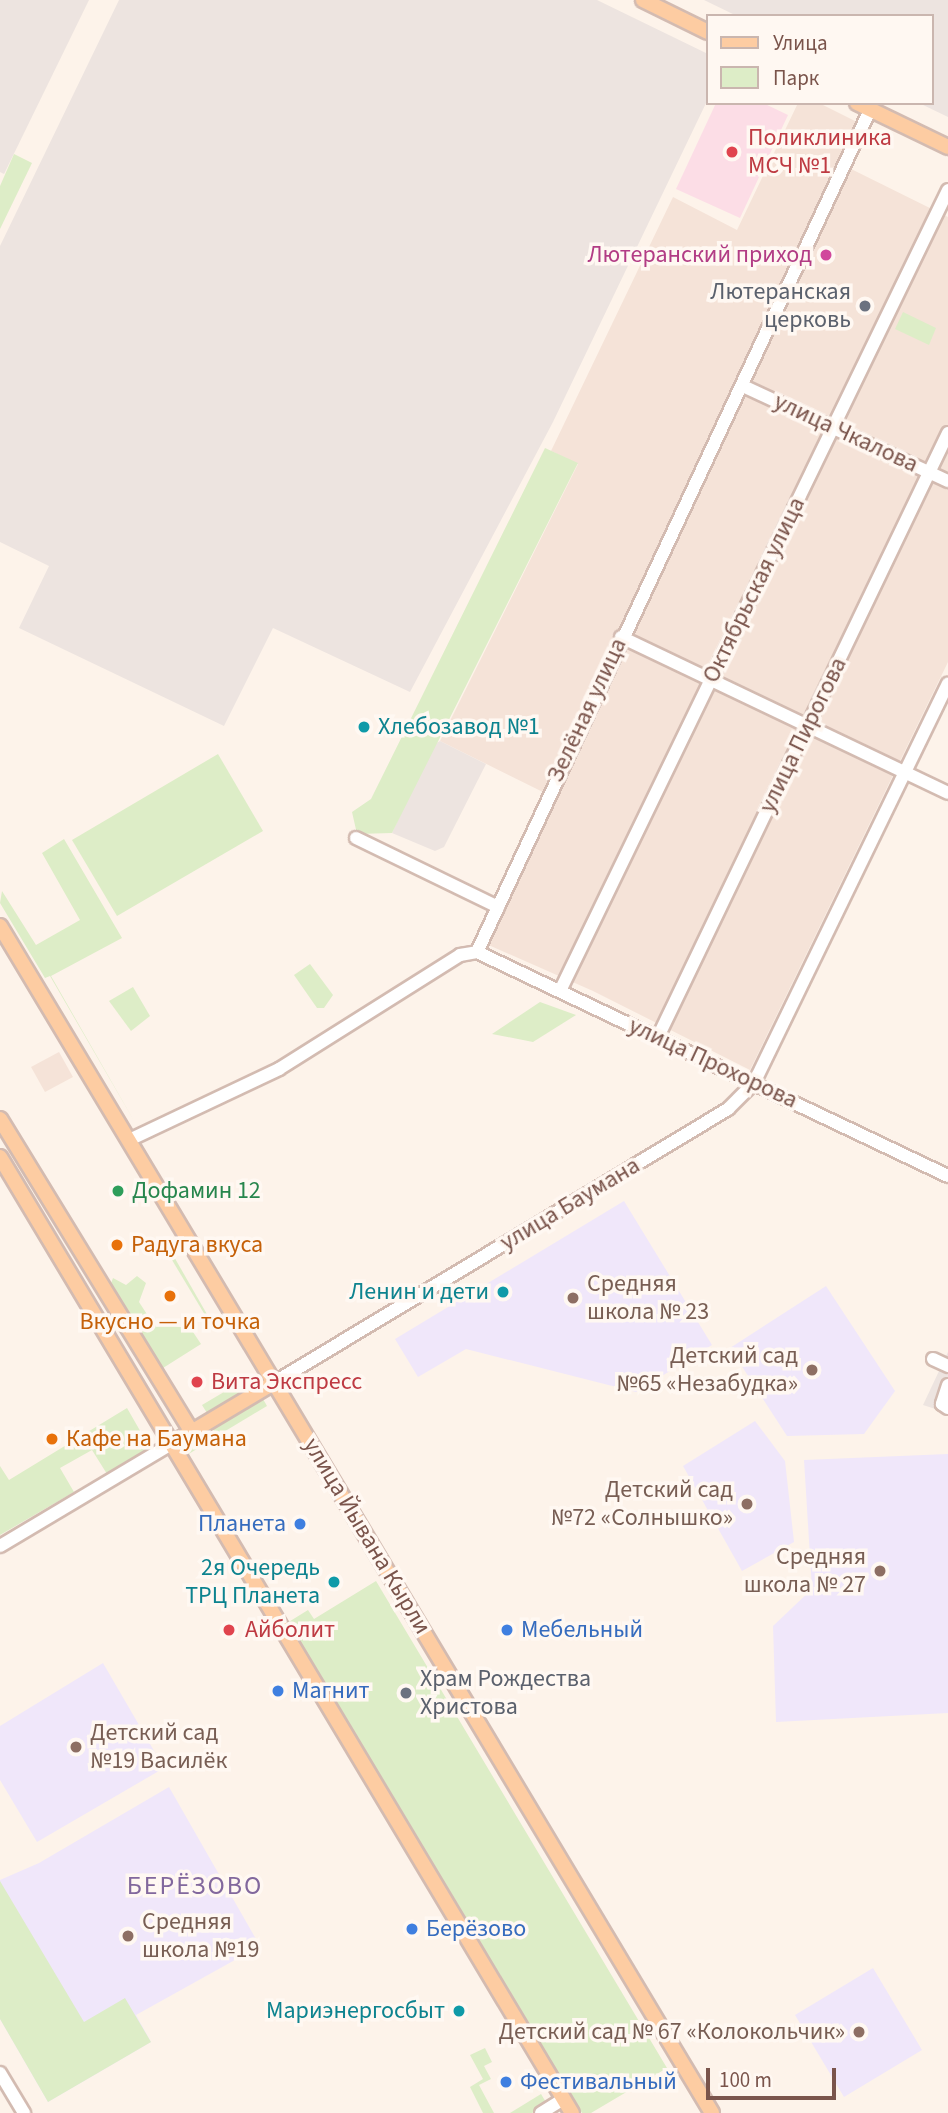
<!DOCTYPE html>
<html>
<head>
<meta charset="utf-8">
<style>
  body { margin:0 }
  #map { position:relative; width:948px; height:2113px; overflow:hidden; background:#fdf3ea; font-family:"Source Sans 3",sans-serif }
  div>[style] { position:absolute }
  [style*='--x'] { left:calc(var(--x)*1px); top:calc(var(--y)*1px); width:calc(var(--w)*1px); rotate:calc(var(--a)*1deg) }
  .residential>* { inset:0; background:#f5e3d8 }
  .industrial>* { inset:0; background:#ede4e0 }
  .education>* { inset:0; background:#f0e7fa }
  .medical>* { inset:0; background:#fcdde6 }
  .green>* { inset:0; background:#ddedc7 }
  .roads { filter:drop-shadow(2px 0 #d3bbb1) drop-shadow(-2px 0 #d3bbb1) drop-shadow(0 2px #d3bbb1) drop-shadow(0 -2px #d3bbb1) }
  .minor>* { height:12px; margin:-6px; padding:0 6px; transform-origin:6px; border-radius:6px; background:#fff }
  .major>* { height:14px; margin:-7px; padding:0 7px; transform-origin:7px; border-radius:7px; background:#fdcca2 }
  .dots>* { width:19px; height:19px; translate:-50% -50%; box-sizing:border-box; border:4px solid #fff8f2; border-radius:50% }
  span { translate:-50% -50%; white-space:nowrap; text-align:center; line-height:1.15; -webkit-text-stroke:7px #fff8f2; paint-order:stroke }
  .health-label { font-size:24px; color:#be3a42 }
  .left { translate:0 -50%; text-align:left }
  .hotel-label { font-size:24px; color:#b23c85 }
  .right { translate:-100% -50%; text-align:right }
  .worship-label { font-size:24px; color:#5b616d }
  .street-label { font-size:24px; color:#7a544b }
  .culture-label { font-size:24px; color:#0d838f }
  .leisure-label { font-size:24px; color:#27864d }
  .food-label { font-size:24px; color:#c56008 }
  .education-label { font-size:24px; color:#785e54 }
  .shop-label { font-size:24px; color:#366cbe }
  .neighbourhood-label { font-size:26px; color:#82689d; letter-spacing:2px }
  .legend { position:absolute; left:706px; top:14px; width:228px; height:91px; box-sizing:border-box; background:#fff8f2; border:2px solid #cab6af; margin:0; padding:9px 12px; list-style:none; font-size:21px; color:#7a544b }
  .legend li { display:flex; align-items:center; gap:14px; height:35px }
  .legend b { width:35px; border:2px solid #cab6af }
  .scale { position:absolute; left:706px; top:2068px; width:130px; height:32px; box-sizing:border-box; border:4px solid #7a544b; border-top:0; padding-left:9px; font-size:21px; line-height:24px; white-space:nowrap; color:#7a544b; -webkit-text-stroke:5px #fff8f2; paint-order:stroke }
</style>
</head>
<body>
<div id="map">
  <div class="residential">
    <i style="clip-path:polygon(798px 103px,819px 103px,857px 122px,839px 163px,948px 217px,948px 662px,750px 1070px,593px 991px,484px 943px,551px 796px,440px 741px,578px 464px,551px 451px,673px 197px,737px 230px)"></i>
    <i style="clip-path:polygon(59px 1052px,73px 1077px,45px 1092px,31px 1067px)"></i>
  </div>
  <div class="industrial">
    <i style="clip-path:polygon(0 0,89px 0,4px 174px,0 172px)"></i>
    <i style="clip-path:polygon(119px 0,597px 0,708px 54px,708px 99px,553px 422px,410px 692px,273px 628px,224px 726px,19px 628px,49px 566px,0 542px,0 246px)"></i>
    <i style="clip-path:polygon(704px 0,948px 0,948px 117px,919px 103px,932px 103px,932px 16px,737px 16px)"></i>
    <i style="clip-path:polygon(440px 741px,486px 764px,444px 847px,435px 851px,392px 833px,433px 745px)"></i>
    <i style="clip-path:polygon(948px 1352px,948px 1413px,923px 1405px)"></i>
  </div>
  <div class="education">
    <i style="clip-path:polygon(624px 1201px,712px 1345px,636px 1392px,466px 1349px,418px 1377px,395px 1339px)"></i>
    <i style="clip-path:polygon(826px 1286px,895px 1391px,864px 1434px,787px 1436px,730px 1348px)"></i>
    <i style="clip-path:polygon(755px 1421px,785px 1461px,794px 1542px,742px 1571px,683px 1466px)"></i>
    <i style="clip-path:polygon(948px 1454px,948px 1713px,776px 1722px,773px 1626px,812px 1589px,804px 1460px)"></i>
    <i style="clip-path:polygon(103px 1663px,164px 1768px,37px 1842px,0 1780px,0 1726px)"></i>
    <i style="clip-path:polygon(169px 1787px,260px 1946px,136px 2015px,151px 2042px,48px 2102px,0 2019px,0 1880px,39px 1863px)"></i>
    <i style="clip-path:polygon(873px 1968px,922px 2050px,844px 2097px,795px 2015px)"></i>
  </div>
  <div class="medical">
    <i style="clip-path:polygon(716px 103px,763px 103px,788px 115px,740px 218px,676px 189px)"></i>
  </div>
  <div class="green">
    <i style="clip-path:polygon(14px 154px,32px 163px,0 229px,0 186px)"></i>
    <i style="clip-path:polygon(903px 312px,936px 328px,929px 345px,895px 329px)"></i>
    <i style="clip-path:polygon(545px 448px,578px 463px,392px 833px,357px 834px,352px 812px,371px 799px)"></i>
    <i style="clip-path:polygon(218px 754px,263px 831px,117px 916px,72px 840px)"></i>
    <i style="clip-path:polygon(64px 839px,122px 938px,51px 976px,137px 1126px,50px 976px,45px 978px,0 903px,2px 891px,36px 945px,80px 920px,42px 853px)"></i>
    <i style="clip-path:polygon(310px 964px,333px 995px,324px 1008px,317px 1008px,294px 975px)"></i>
    <i style="clip-path:polygon(133px 987px,150px 1016px,131px 1031px,109px 1001px)"></i>
    <i style="clip-path:polygon(540px 1002px,576px 1015px,533px 1042px,492px 1034px)"></i>
    <i style="clip-path:polygon(169px 1255px,173px 1255px,208px 1316px,205px 1315px)"></i>
    <i style="clip-path:polygon(137px 1276px,146px 1283px,139px 1302px,152px 1322px,191px 1329px,201px 1344px,163px 1368px,155px 1365px,109px 1289px,113px 1278px,126px 1285px)"></i>
    <i style="clip-path:polygon(251px 1376px,256px 1384px,207px 1413px,202px 1405px)"></i>
    <i style="clip-path:polygon(263px 1399px,267px 1406px,217px 1436px,213px 1429px)"></i>
    <i style="clip-path:polygon(127px 1408px,150px 1448px,107px 1474px,92px 1450px,60px 1468px,74px 1492px,0 1535px,0 1466px,9px 1480px)"></i>
    <i style="clip-path:polygon(208px 1432px,213px 1439px,187px 1455px,185px 1447px)"></i>
    <i style="clip-path:polygon(376px 1581px,667px 2068px,591px 2113px,582px 2113px,287px 1623px,308px 1610px,314px 1619px)"></i>
    <i style="clip-path:polygon(0 1881px,84px 2022px,125px 1998px,151px 2042px,48px 2102px,0 2019px)"></i>
    <i style="clip-path:polygon(485px 2048px,492px 2062px,484px 2066px,491px 2079px,479px 2085px,494px 2113px,483px 2113px,470px 2087px,483px 2079px,470px 2055px)"></i>
    <i style="clip-path:polygon(541px 2094px,547px 2104px,532px 2113px,510px 2113px)"></i>
  </div>
  <div class="roads">
    <div class="minor">
      <i style="--x:743;--y:386;--w:226;--a:24.9"></i>
      <i style="--x:621;--y:637;--w:362;--a:25.5"></i>
      <i style="--x:356;--y:838;--w:158;--a:25.9"></i>
      <i style="--x:477;--y:952;--w:929;--a:-64.98"></i>
      <i style="--x:477;--y:952;--w:522;--a:25.44"></i>
      <i style="--x:560;--y:991;--w:890;--a:-64.15"></i>
      <i style="--x:658;--y:1037;--w:670;--a:-64.35"></i>
      <i style="--x:129;--y:1140;--w:166;--a:-25.3"></i>
      <i style="--x:279;--y:1069;--w:214;--a:-32.2"></i>
      <i style="--x:460;--y:955;--w:17;--a:-10"></i>
      <i style="--x:933;--y:1359;--w:17;--a:25"></i>
      <i style="--x:275;--y:1382;--w:529;--a:-31.08"></i>
      <i style="--x:728;--y:1109;--w:37;--a:-45"></i>
      <i style="--x:754;--y:1083;--w:444;--a:-64.1"></i>
      <i style="--x:948;--y:1385;--w:20;--a:108"></i>
      <i style="--x:942;--y:1404;--w:7;--a:34"></i>
      <i style="--x:0;--y:1546;--w:201;--a:-30.8"></i>
      <i style="--x:0;--y:2073;--w:47;--a:59"></i>
      <i style="--x:541;--y:2113;--w:26;--a:-32"></i>
    </div>
    <div class="major">
      <i style="--x:643;--y:0;--w:72;--a:26.2"></i>
      <i style="--x:857;--y:103;--w:101;--a:25.8"></i>
      <i style="--x:0;--y:926;--w:1384;--a:59.04"></i>
      <i style="--x:0;--y:1119;--w:367;--a:58.5"></i>
      <i style="--x:0;--y:1157;--w:1114;--a:59.11"></i>
      <i style="--x:173;--y:1443;--w:119;--a:-30.9"></i>
    </div>
  </div>
  <div class="dots">
    <i style="left:732px;top:152px;background:#e0444e"></i>
    <i style="left:826px;top:255px;background:#d1479c"></i>
    <i style="left:865px;top:306px;background:#6b7280"></i>
    <i style="left:364px;top:727px;background:#0f9aa8"></i>
    <i style="left:118px;top:1191px;background:#2e9e5b"></i>
    <i style="left:117px;top:1245px;background:#e8710a"></i>
    <i style="left:503px;top:1292px;background:#0f9aa8"></i>
    <i style="left:170px;top:1296px;background:#e8710a"></i>
    <i style="left:573px;top:1298px;background:#8d6e63"></i>
    <i style="left:812px;top:1370px;background:#8d6e63"></i>
    <i style="left:197px;top:1382px;background:#e0444e"></i>
    <i style="left:52px;top:1439px;background:#e8710a"></i>
    <i style="left:747px;top:1504px;background:#8d6e63"></i>
    <i style="left:300px;top:1524px;background:#3f7fe0"></i>
    <i style="left:880px;top:1571px;background:#8d6e63"></i>
    <i style="left:334px;top:1582px;background:#0f9aa8"></i>
    <i style="left:229px;top:1630px;background:#e0444e"></i>
    <i style="left:507px;top:1630px;background:#3f7fe0"></i>
    <i style="left:278px;top:1691px;background:#3f7fe0"></i>
    <i style="left:406px;top:1693px;background:#6b7280"></i>
    <i style="left:76px;top:1747px;background:#8d6e63"></i>
    <i style="left:412px;top:1929px;background:#3f7fe0"></i>
    <i style="left:128px;top:1936px;background:#8d6e63"></i>
    <i style="left:459px;top:2011px;background:#0f9aa8"></i>
    <i style="left:859px;top:2032px;background:#8d6e63"></i>
    <i style="left:506px;top:2082px;background:#3f7fe0"></i>
  </div>
  <div class="health-label">
    <span class="left" style="left:748px;top:152px">Поликлиника<br>МСЧ №1</span>
    <span class="left" style="left:211px;top:1382px">Вита Экспресс</span>
    <span class="left" style="left:245px;top:1630px">Айболит</span>
  </div>
  <div class="hotel-label">
    <span class="right" style="left:812px;top:255px">Лютеранский приход</span>
  </div>
  <div class="worship-label">
    <span class="right" style="left:851px;top:306px">Лютеранская<br>церковь</span>
    <span class="left" style="left:420px;top:1693px">Храм Рождества<br>Христова</span>
  </div>
  <div class="street-label">
    <span style="left:846px;top:433px;rotate:25deg">улица Чкалова</span>
    <span style="left:754px;top:590px;rotate:-64deg">Октябрьская улица</span>
    <span style="left:587px;top:710px;rotate:-65deg">Зелёная улица</span>
    <span style="left:803px;top:735px;rotate:-64deg">улица Пирогова</span>
    <span style="left:713px;top:1063px;rotate:25deg">улица Прохорова</span>
    <span style="left:570px;top:1204px;rotate:-31deg">улица Баумана</span>
    <span style="left:367px;top:1536px;rotate:59deg">улица Йывана Кырли</span>
  </div>
  <div class="culture-label">
    <span class="left" style="left:378px;top:727px">Хлебозавод №1</span>
    <span class="right" style="left:489px;top:1292px">Ленин и дети</span>
    <span class="right" style="left:320px;top:1582px">2я Очередь<br>ТРЦ Планета</span>
    <span class="right" style="left:445px;top:2011px">Мариэнергосбыт</span>
  </div>
  <div class="leisure-label">
    <span class="left" style="left:132px;top:1191px">Дофамин 12</span>
  </div>
  <div class="food-label">
    <span class="left" style="left:131px;top:1245px">Радуга вкуса</span>
    <span style="left:170px;top:1322px">Вкусно — и точка</span>
    <span class="left" style="left:66px;top:1439px">Кафе на Баумана</span>
  </div>
  <div class="education-label">
    <span class="left" style="left:587px;top:1298px">Средняя<br>школа № 23</span>
    <span class="right" style="left:798px;top:1370px">Детский сад<br>№65 «Незабудка»</span>
    <span class="right" style="left:733px;top:1504px">Детский сад<br>№72 «Солнышко»</span>
    <span class="right" style="left:866px;top:1571px">Средняя<br>школа № 27</span>
    <span class="left" style="left:90px;top:1747px">Детский сад<br>№19 Василёк</span>
    <span class="left" style="left:142px;top:1936px">Средняя<br>школа №19</span>
    <span class="right" style="left:845px;top:2032px">Детский сад № 67 «Колокольчик»</span>
  </div>
  <div class="shop-label">
    <span class="right" style="left:286px;top:1524px">Планета</span>
    <span class="left" style="left:521px;top:1630px">Мебельный</span>
    <span class="left" style="left:292px;top:1691px">Магнит</span>
    <span class="left" style="left:426px;top:1929px">Берёзово</span>
    <span class="left" style="left:520px;top:2082px">Фестивальный</span>
  </div>
  <div class="neighbourhood-label">
    <span style="left:195px;top:1886px">БЕРЁЗОВО</span>
  </div>
  <ul class="legend">
  <li><b style="height:9px;background:#fdcca2"></b>Улица</li>
  <li><b style="height:19px;background:#ddedc7"></b>Парк</li>
  </ul>
  <div class="scale">100 m</div>
</div>
</body>
</html>
